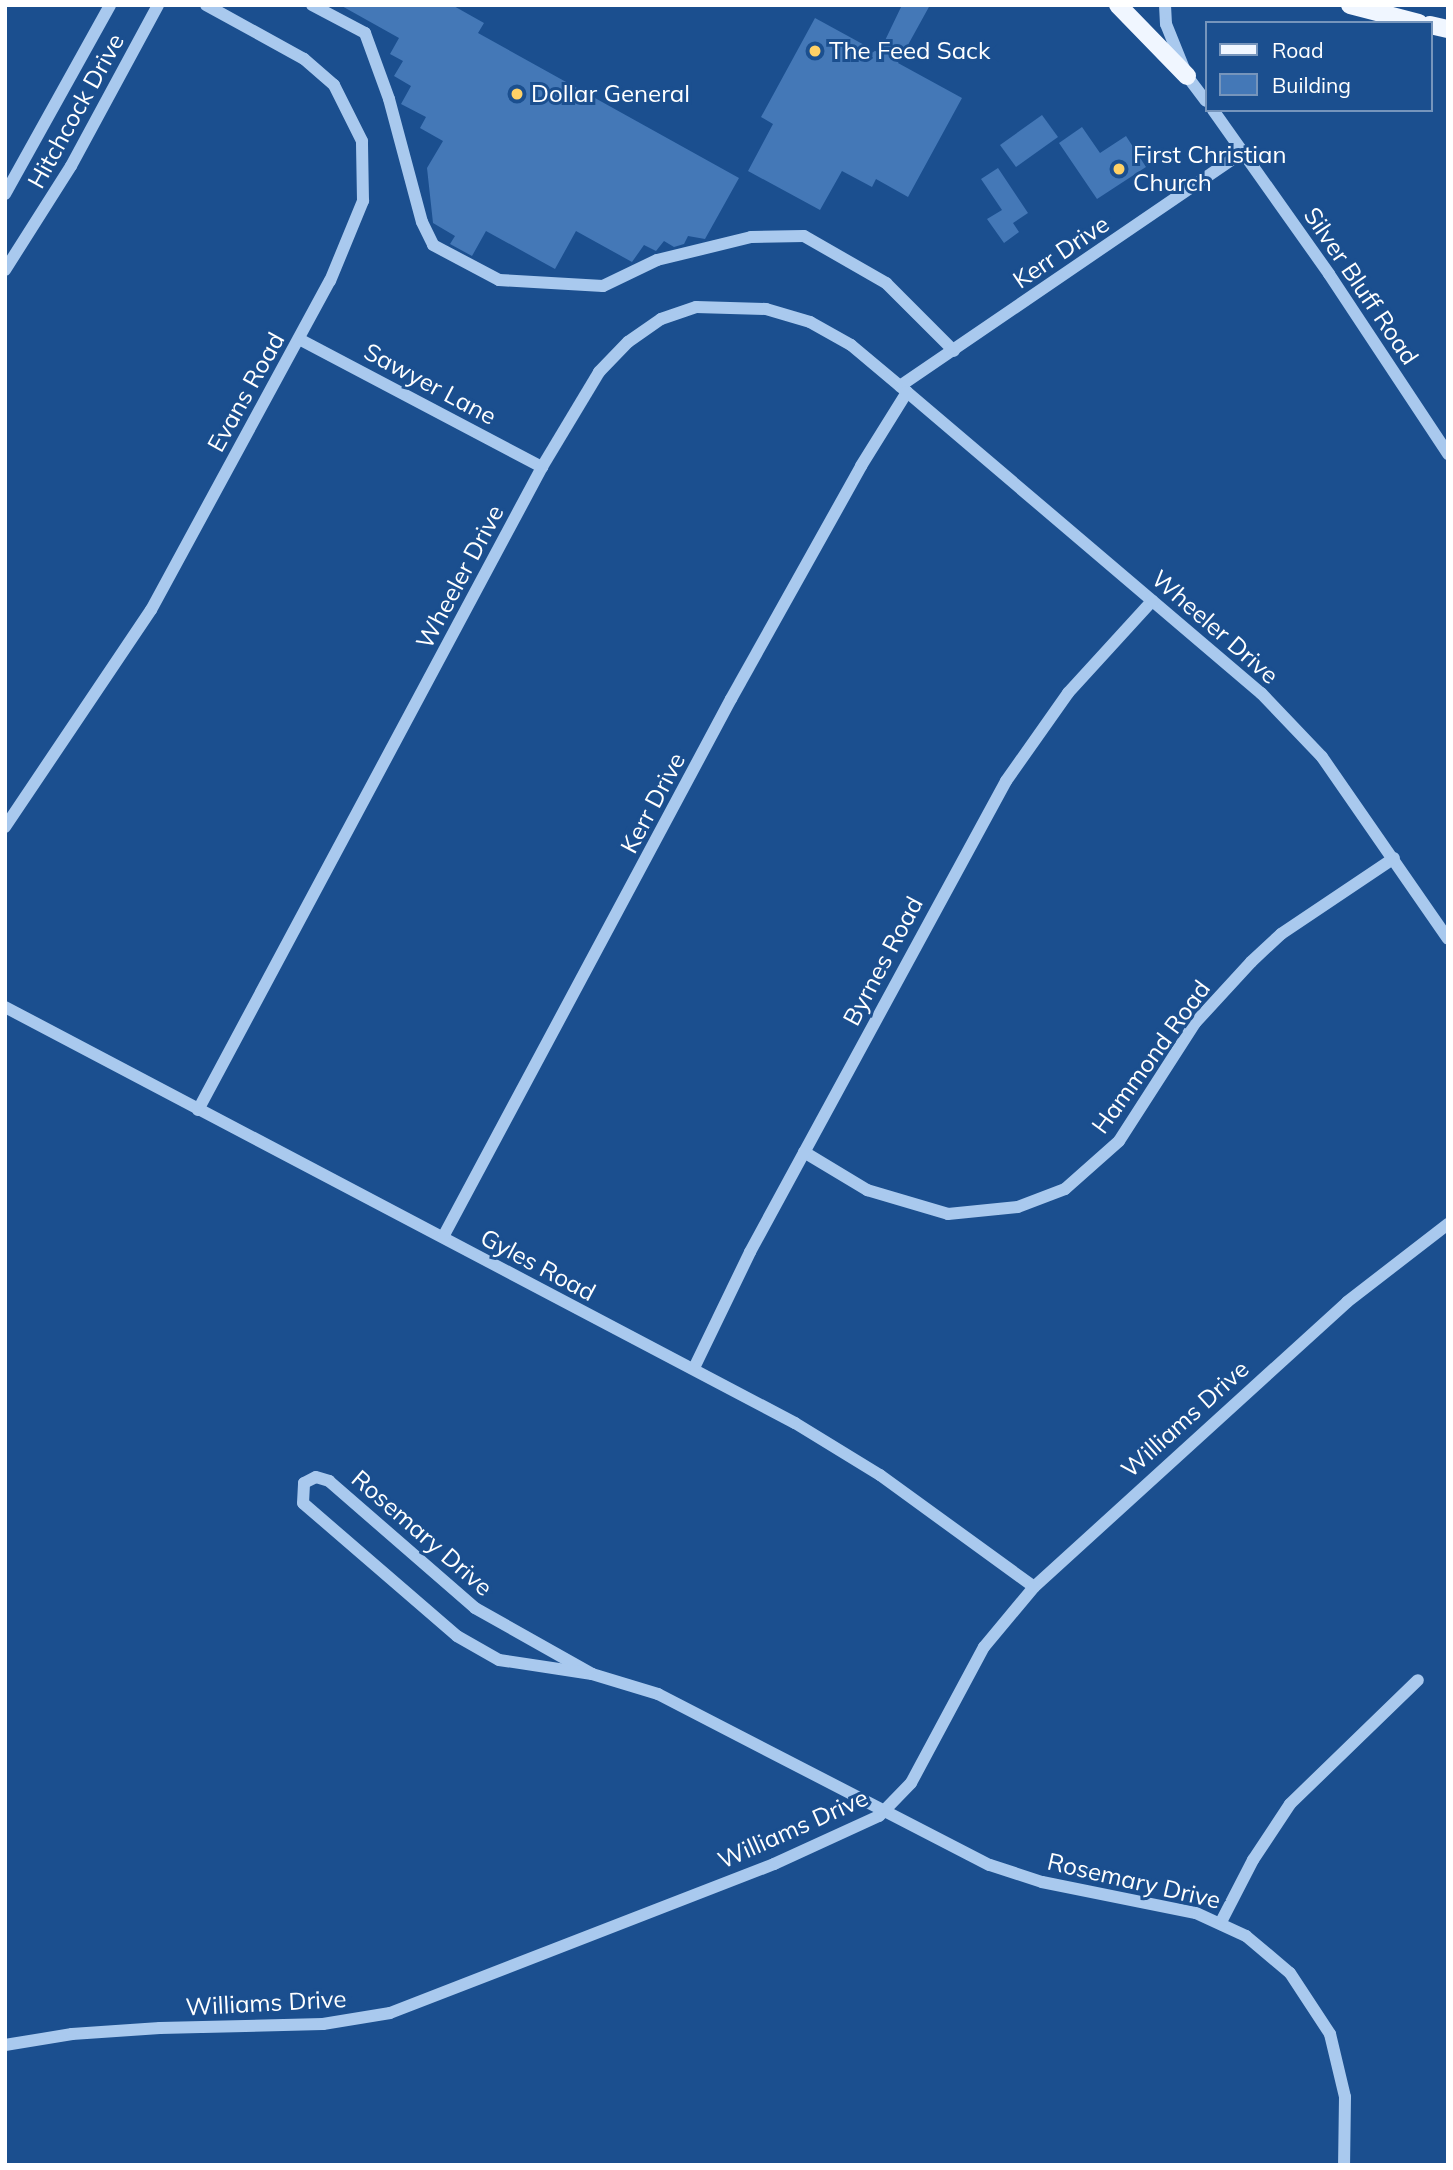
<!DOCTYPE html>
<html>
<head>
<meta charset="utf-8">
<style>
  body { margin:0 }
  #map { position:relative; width:1453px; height:2170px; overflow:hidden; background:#1b4f8f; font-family:Mulish,sans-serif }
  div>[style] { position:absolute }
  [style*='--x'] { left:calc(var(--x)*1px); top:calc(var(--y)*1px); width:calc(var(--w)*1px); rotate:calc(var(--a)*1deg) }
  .building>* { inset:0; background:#4478b7 }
  .minor>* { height:12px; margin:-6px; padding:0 6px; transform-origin:6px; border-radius:6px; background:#a9c9ee }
  .major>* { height:18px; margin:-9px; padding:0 9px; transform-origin:9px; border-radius:9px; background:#f0f6ff }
  .dots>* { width:19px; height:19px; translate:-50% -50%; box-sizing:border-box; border:4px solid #1b4f8f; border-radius:50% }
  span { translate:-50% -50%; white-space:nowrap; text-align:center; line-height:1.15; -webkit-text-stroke:6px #1b4f8f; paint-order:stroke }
  .poi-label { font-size:24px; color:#fff }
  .left { translate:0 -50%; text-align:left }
  .street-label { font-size:24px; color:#fff }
  .frame { position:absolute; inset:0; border:7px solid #fff; pointer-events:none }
  .legend { position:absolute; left:1205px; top:21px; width:228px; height:91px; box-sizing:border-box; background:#1b4f8f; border:2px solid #7695bc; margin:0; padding:9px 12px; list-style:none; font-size:21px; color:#fff }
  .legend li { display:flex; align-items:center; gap:14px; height:35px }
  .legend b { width:35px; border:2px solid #7695bc }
</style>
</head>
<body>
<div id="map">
  <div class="building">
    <i style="clip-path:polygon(340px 5px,452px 5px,484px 23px,478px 33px,739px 178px,705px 239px,688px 236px,684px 244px,674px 247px,664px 241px,656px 251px,644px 245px,632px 262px,576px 231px,555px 269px,486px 231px,472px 256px,450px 244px,455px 236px,433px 223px,427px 168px,443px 141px,420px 128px,426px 117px,401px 104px,411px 86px,394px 76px,403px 61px,390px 54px,399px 38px)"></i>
    <i style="clip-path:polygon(902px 5px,930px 5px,898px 63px,962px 98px,908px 197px,876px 179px,872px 187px,842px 171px,820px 210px,748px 171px,773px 124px,761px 117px,815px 18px,879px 53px)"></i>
    <i style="clip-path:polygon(1042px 115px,1058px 137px,1016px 167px,1000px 145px)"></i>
    <i style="clip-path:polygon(1082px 127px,1100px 153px,1126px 136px,1146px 167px,1097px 199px,1059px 143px)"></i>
    <i style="clip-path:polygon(998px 168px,1028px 213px,1013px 223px,1019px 232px,1004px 243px,987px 219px,1002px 210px,981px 179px)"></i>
  </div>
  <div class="minor">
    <i style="--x:312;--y:5;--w:60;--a:27.8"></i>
    <i style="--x:365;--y:33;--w:70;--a:70"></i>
    <i style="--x:389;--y:99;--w:127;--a:75"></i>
    <i style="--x:422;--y:222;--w:25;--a:64"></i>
    <i style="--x:433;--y:245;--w:75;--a:27.9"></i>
    <i style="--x:499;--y:280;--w:104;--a:3.3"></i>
    <i style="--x:603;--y:286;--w:60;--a:-25.7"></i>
    <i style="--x:657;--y:260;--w:97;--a:-13.7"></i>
    <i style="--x:751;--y:237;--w:53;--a:-1.1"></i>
    <i style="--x:804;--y:236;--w:95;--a:29.8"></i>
    <i style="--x:886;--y:283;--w:96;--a:45"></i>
    <i style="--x:1165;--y:5;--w:19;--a:87"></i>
    <i style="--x:1166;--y:24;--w:56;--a:68"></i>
    <i style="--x:1187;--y:76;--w:31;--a:53"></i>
    <i style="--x:1213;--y:110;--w:201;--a:54.7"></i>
    <i style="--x:1329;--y:274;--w:216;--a:56.5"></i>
    <i style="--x:5;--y:194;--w:216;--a:-60.9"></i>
    <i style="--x:5;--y:270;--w:123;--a:-57.6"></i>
    <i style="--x:71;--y:166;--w:183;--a:-61.6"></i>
    <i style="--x:299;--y:339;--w:275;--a:27.8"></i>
    <i style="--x:900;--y:386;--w:417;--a:-34.3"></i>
    <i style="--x:5;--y:827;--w:262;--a:-56.1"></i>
    <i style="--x:151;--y:610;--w:375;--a:-61.5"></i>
    <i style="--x:330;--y:281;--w:87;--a:-67.6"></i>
    <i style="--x:363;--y:201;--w:60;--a:-91"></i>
    <i style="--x:362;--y:141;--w:63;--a:-116.6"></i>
    <i style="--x:334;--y:85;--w:40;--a:-139"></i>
    <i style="--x:304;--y:59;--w:112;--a:-151.1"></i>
    <i style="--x:5;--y:1007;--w:893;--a:27.77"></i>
    <i style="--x:795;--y:1423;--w:100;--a:31.5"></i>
    <i style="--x:880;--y:1475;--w:190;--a:36"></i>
    <i style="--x:198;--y:1110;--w:729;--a:-61.85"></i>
    <i style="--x:542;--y:467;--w:111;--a:-59"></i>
    <i style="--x:599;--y:372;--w:42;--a:-46"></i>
    <i style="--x:628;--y:342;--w:40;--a:-34.9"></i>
    <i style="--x:661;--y:319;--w:37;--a:-19"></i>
    <i style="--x:696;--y:307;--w:70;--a:1.6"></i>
    <i style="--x:766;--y:309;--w:46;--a:16.5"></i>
    <i style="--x:810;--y:322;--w:47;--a:29.3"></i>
    <i style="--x:851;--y:345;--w:73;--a:40"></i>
    <i style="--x:907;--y:392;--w:465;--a:40.4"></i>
    <i style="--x:1261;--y:693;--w:88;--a:46.4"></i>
    <i style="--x:1322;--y:757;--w:221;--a:55.3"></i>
    <i style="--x:804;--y:1152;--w:74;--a:31.1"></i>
    <i style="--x:867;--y:1190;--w:84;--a:16.5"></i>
    <i style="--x:948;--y:1214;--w:70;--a:-5.7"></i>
    <i style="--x:1018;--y:1207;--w:50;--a:-21"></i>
    <i style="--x:1065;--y:1189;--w:72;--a:-41.6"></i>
    <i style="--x:1119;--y:1141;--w:140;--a:-57.2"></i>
    <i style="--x:1195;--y:1023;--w:83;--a:-47.4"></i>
    <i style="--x:1251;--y:962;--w:41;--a:-43"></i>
    <i style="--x:1281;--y:934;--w:136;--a:-33.9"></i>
    <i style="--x:443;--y:1237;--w:610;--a:-61.84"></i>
    <i style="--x:731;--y:699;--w:267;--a:-60.8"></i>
    <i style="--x:861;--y:466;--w:87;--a:-58.1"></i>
    <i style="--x:694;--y:1368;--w:129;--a:-64.2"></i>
    <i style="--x:750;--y:1252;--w:536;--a:-61.47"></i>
    <i style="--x:1006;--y:781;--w:108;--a:-54.8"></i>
    <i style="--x:1068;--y:693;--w:125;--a:-47.6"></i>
    <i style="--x:316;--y:1477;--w:14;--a:17"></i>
    <i style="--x:329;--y:1481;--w:194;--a:41"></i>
    <i style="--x:475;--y:1608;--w:134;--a:29.4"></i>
    <i style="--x:592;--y:1674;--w:94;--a:-171.4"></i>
    <i style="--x:499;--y:1660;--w:48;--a:-150.3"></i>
    <i style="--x:457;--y:1636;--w:203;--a:-139.2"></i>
    <i style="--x:303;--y:1503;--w:20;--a:-87"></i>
    <i style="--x:304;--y:1483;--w:13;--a:-27"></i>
    <i style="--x:592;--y:1674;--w:69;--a:16.9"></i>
    <i style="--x:658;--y:1694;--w:373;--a:27.3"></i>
    <i style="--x:990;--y:1865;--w:55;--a:18.1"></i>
    <i style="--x:1042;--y:1882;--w:157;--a:11.4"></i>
    <i style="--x:1196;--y:1913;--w:55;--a:24.7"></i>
    <i style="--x:1246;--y:1936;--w:57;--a:40.1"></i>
    <i style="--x:1290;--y:1973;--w:73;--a:56.7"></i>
    <i style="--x:1330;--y:2034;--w:65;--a:76.6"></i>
    <i style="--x:1345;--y:2097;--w:68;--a:90.8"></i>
    <i style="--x:1221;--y:1922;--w:70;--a:-62.7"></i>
    <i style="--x:1253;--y:1860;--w:67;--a:-56.5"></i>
    <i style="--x:1290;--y:1804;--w:178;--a:-44.1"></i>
    <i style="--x:5;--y:2045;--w:68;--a:-9.3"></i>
    <i style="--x:72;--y:2034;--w:88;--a:-3.9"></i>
    <i style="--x:160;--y:2028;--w:163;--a:-1.4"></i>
    <i style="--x:323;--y:2024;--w:68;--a:-9.3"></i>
    <i style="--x:390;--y:2013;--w:412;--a:-21.2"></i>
    <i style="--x:774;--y:1864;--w:115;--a:-24.6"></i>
    <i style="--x:879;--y:1816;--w:46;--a:-45.9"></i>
    <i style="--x:911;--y:1783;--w:154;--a:-61.8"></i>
    <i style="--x:984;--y:1647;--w:78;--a:-50.2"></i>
    <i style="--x:1034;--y:1587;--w:423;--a:-42.3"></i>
    <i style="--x:1347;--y:1302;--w:128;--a:-37.7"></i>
  </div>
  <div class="major">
    <i style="--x:1118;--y:5;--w:99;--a:45.8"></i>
    <i style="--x:1350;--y:5;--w:71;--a:14.6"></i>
    <i style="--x:1430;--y:25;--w:18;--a:13"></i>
  </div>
  <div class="dots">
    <i style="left:815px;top:51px;background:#ffd166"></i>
    <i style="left:517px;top:94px;background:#ffd166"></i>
    <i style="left:1119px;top:169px;background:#ffd166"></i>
  </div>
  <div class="poi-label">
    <span class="left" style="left:829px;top:51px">The Feed Sack</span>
    <span class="left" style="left:531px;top:94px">Dollar General</span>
    <span class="left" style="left:1133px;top:169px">First Christian<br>Church</span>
  </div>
  <div class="street-label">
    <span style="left:76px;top:111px;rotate:-61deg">Hitchcock Drive</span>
    <span style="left:1061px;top:252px;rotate:-34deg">Kerr Drive</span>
    <span style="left:1361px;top:286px;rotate:56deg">Silver Bluff Road</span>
    <span style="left:430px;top:384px;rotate:28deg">Sawyer Lane</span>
    <span style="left:246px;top:392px;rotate:-61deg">Evans Road</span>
    <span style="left:460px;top:577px;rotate:-62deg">Wheeler Drive</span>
    <span style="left:1215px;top:627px;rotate:41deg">Wheeler Drive</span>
    <span style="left:653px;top:803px;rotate:-62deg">Kerr Drive</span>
    <span style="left:883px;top:961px;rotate:-62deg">Byrnes Road</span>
    <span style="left:1151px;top:1057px;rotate:-54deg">Hammond Road</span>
    <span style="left:538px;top:1265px;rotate:28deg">Gyles Road</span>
    <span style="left:1185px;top:1419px;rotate:-42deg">Williams Drive</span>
    <span style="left:422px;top:1533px;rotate:41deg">Rosemary Drive</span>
    <span style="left:793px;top:1829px;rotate:-24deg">Williams Drive</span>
    <span style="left:1134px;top:1881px;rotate:13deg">Rosemary Drive</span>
    <span style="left:266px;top:2003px;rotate:-3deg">Williams Drive</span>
  </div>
  <div class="frame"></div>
  <ul class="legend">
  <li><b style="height:9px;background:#f0f6ff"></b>Road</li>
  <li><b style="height:19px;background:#4478b7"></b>Building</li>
  </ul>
</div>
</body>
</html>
